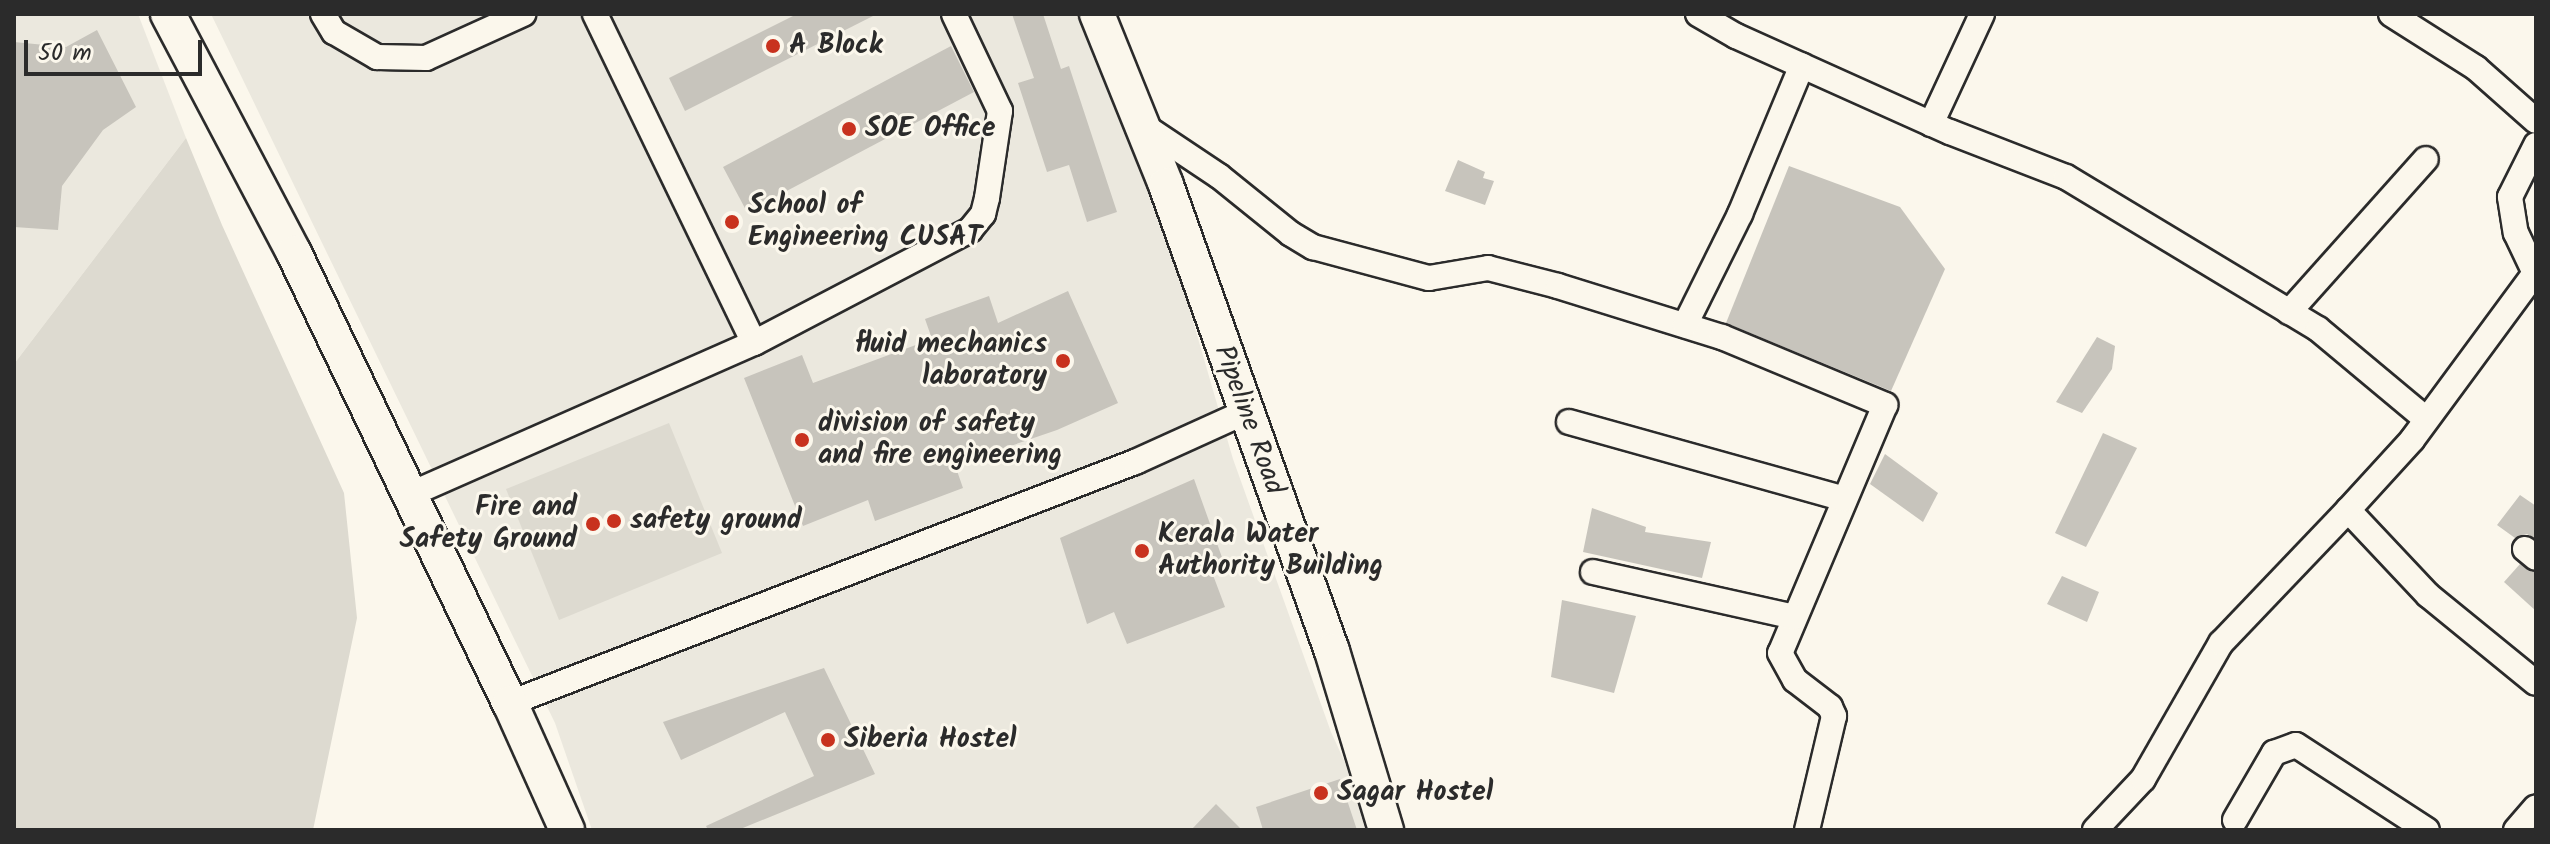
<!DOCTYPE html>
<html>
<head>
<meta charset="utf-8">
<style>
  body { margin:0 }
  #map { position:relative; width:2550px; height:844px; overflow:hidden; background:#fbf7ec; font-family:Kalam,sans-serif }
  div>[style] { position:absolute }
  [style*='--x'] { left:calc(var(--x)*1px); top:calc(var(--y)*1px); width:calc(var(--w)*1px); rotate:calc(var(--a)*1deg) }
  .built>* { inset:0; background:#ebe8de }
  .green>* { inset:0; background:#dddad0 }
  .building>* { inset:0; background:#c7c4bc }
  .roads { filter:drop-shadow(2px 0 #2b2b2b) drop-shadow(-2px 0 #2b2b2b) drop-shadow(0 2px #2b2b2b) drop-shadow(0 -2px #2b2b2b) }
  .street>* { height:24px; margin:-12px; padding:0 12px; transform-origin:12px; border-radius:12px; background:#fbf7ec }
  .secondary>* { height:34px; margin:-17px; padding:0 17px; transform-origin:17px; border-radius:17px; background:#fbf7ec }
  .dots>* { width:22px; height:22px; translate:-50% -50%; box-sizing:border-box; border:4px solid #fbf7ec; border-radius:50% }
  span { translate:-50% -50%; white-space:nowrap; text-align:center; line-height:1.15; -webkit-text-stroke:6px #fbf7ec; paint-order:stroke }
  .poi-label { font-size:28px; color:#2b2b2b; font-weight:700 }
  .left { translate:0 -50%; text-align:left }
  .right { translate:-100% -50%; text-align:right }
  .street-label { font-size:28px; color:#2b2b2b }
  .frame { position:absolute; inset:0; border:16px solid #2b2b2b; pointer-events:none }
  .scale { position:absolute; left:24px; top:40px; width:178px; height:36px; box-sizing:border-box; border:4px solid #2b2b2b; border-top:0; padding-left:10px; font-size:24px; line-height:28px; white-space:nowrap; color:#2b2b2b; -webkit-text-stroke:6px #fbf7ec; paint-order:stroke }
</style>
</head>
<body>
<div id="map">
  <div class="built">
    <i style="clip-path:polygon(14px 14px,138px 14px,186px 138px,14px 364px)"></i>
    <i style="clip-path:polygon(211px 14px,1093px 14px,1161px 211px,1233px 459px,1331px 732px,1376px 830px,592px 830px,555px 723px)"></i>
  </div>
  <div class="green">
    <i style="clip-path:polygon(186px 138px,222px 225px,344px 493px,357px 618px,313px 830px,14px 830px,14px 364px)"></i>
    <i style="clip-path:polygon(669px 423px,722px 553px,559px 620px,506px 489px)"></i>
  </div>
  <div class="building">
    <i style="clip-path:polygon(797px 14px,877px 14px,685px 111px,669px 78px)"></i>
    <i style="clip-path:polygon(1012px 14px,1043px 14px,1061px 69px,1069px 66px,1117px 212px,1087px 222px,1069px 165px,1047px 172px,1018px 83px,1034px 78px)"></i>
    <i style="clip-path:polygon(97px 30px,136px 107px,103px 130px,62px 186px,58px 230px,14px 227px,14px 42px,66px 47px)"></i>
    <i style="clip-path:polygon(951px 46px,974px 92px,747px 212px,723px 167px)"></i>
    <i style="clip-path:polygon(1458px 160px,1485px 172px,1483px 178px,1494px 181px,1485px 205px,1445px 191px)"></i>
    <i style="clip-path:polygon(1789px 166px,1900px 207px,1945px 269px,1891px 391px,1726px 323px)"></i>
    <i style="clip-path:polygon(1068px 291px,1118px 403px,1057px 430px,955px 465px,963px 488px,875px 521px,868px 500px,803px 526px,744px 378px,802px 355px,813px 383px,932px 339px,925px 319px,989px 296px,998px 323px)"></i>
    <i style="clip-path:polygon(2097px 337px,2115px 346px,2112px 369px,2082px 413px,2056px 402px)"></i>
    <i style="clip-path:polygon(2103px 433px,2137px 448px,2086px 547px,2055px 533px)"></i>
    <i style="clip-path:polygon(1885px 454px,1938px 493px,1923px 522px,1870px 484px)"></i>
    <i style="clip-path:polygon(1194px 479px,1224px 563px,1210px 567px,1225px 607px,1127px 644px,1114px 612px,1087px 624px,1060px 538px)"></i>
    <i style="clip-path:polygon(2520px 495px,2536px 506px,2536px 539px,2527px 534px,2515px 538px,2497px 525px)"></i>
    <i style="clip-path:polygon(1592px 508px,1646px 527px,1645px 532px,1711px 542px,1702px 578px,1583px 552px)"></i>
    <i style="clip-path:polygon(2520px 564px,2536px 573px,2536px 611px,2504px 582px)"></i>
    <i style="clip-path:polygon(2062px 576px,2099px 592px,2087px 622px,2047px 604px)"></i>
    <i style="clip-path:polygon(1562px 600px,1636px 616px,1614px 693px,1551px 677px)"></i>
    <i style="clip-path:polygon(824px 668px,875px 774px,738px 830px,708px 830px,706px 826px,814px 776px,785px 712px,681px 760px,663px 722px)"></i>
    <i style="clip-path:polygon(1340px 779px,1357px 830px,1263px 830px,1256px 807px)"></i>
    <i style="clip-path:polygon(1216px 804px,1242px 830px,1191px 830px)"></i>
  </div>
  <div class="roads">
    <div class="street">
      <i style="--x:323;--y:14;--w:21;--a:59"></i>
      <i style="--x:334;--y:32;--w:50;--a:30.2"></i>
      <i style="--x:377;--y:57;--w:49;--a:1.2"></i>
      <i style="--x:426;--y:58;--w:107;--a:-24.4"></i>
      <i style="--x:595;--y:14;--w:365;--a:64.2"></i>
      <i style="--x:1698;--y:14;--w:44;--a:30.1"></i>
      <i style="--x:1736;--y:36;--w:235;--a:24.2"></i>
      <i style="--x:1950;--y:132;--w:124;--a:21.2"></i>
      <i style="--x:2066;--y:177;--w:294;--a:31.1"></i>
      <i style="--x:2318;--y:329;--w:139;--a:39.8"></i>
      <i style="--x:2391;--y:14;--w:101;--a:32.4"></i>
      <i style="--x:2476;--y:68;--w:80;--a:41.5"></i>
      <i style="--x:1141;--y:124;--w:94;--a:33.7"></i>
      <i style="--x:1219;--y:176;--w:92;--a:38.9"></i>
      <i style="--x:1291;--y:234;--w:26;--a:31"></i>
      <i style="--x:1313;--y:247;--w:120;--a:15"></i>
      <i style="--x:1429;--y:278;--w:60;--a:-9.6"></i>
      <i style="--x:1488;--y:268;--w:72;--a:14.4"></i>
      <i style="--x:1558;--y:286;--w:172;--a:17.3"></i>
      <i style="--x:1722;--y:337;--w:177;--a:22.6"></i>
      <i style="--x:1885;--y:405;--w:269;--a:112.9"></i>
      <i style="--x:1780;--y:653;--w:31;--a:61"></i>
      <i style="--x:1795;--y:680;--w:44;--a:37.6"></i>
      <i style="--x:1830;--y:707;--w:10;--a:66"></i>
      <i style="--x:1834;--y:716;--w:117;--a:103.3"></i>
      <i style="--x:1931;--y:124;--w:121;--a:-65.1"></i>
      <i style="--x:2536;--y:145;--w:58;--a:116.6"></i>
      <i style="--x:2510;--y:197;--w:36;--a:81"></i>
      <i style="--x:2516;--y:233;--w:44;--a:64.6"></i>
      <i style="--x:2535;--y:273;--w:207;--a:126.4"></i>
      <i style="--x:2412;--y:440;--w:95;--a:132.4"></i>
      <i style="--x:2348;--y:510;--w:117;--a:46.7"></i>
      <i style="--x:2428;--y:595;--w:139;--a:39.2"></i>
      <i style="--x:2289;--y:312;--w:205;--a:-48.2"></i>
      <i style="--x:1685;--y:325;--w:124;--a:-63.6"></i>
      <i style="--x:1740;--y:214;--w:161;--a:-67.4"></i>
      <i style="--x:1569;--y:422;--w:286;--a:15.6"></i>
      <i style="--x:409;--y:495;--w:377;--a:-23.8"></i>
      <i style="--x:754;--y:343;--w:244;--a:-27.6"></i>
      <i style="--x:970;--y:230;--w:21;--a:-51"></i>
      <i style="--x:983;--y:214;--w:16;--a:-76"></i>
      <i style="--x:987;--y:198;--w:88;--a:-81.5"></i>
      <i style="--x:1000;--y:111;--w:107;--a:-115.4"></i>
      <i style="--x:2525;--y:549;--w:14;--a:39"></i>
      <i style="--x:1593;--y:572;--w:206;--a:12.6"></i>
      <i style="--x:510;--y:703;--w:670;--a:-21.09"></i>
      <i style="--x:1135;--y:462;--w:121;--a:-24.4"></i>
      <i style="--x:2235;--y:820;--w:78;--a:-59.8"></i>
      <i style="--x:2274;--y:753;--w:23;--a:-20"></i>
      <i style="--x:2296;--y:745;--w:156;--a:33"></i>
      <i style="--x:2095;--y:830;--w:70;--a:-46.7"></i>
      <i style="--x:2143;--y:779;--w:157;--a:-60.2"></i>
      <i style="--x:2221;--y:643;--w:184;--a:-46.3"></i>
      <i style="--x:2516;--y:830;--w:30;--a:-49"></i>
    </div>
    <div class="secondary">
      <i style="--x:168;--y:14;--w:270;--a:62.2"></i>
      <i style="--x:294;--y:253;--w:499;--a:64.4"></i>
      <i style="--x:510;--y:703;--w:139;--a:65.8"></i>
      <i style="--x:1097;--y:14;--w:184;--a:68"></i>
      <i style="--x:1166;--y:185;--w:495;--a:70.4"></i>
      <i style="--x:1332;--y:651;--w:187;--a:73.2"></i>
    </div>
  </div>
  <div class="dots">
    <i style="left:773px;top:46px;background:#c8321e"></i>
    <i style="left:849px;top:129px;background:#c8321e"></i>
    <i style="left:732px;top:222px;background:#c8321e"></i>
    <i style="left:1063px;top:361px;background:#c8321e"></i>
    <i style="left:802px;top:440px;background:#c8321e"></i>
    <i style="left:614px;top:521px;background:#c8321e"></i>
    <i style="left:593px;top:524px;background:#c8321e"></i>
    <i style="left:1142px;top:551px;background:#c8321e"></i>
    <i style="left:828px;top:740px;background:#c8321e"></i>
    <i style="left:1321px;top:793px;background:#c8321e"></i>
  </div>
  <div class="poi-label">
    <span class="left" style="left:789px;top:46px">A Block</span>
    <span class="left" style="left:865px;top:129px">SOE Office</span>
    <span class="left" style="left:748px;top:222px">School of<br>Engineering CUSAT</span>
    <span class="right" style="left:1047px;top:361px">fluid mechanics<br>laboratory</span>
    <span class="left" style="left:818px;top:440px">division of safety<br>and fire engineering</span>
    <span class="right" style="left:577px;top:524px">Fire and<br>Safety Ground</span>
    <span class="left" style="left:630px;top:521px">safety ground</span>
    <span class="left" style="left:1158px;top:551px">Kerala Water<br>Authority Building</span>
    <span class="left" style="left:844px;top:740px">Siberia Hostel</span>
    <span class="left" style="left:1337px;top:793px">Sagar Hostel</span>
  </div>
  <div class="street-label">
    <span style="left:1248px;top:420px;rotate:70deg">Pipeline Road</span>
  </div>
  <div class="frame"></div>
  <div class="scale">50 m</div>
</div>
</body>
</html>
